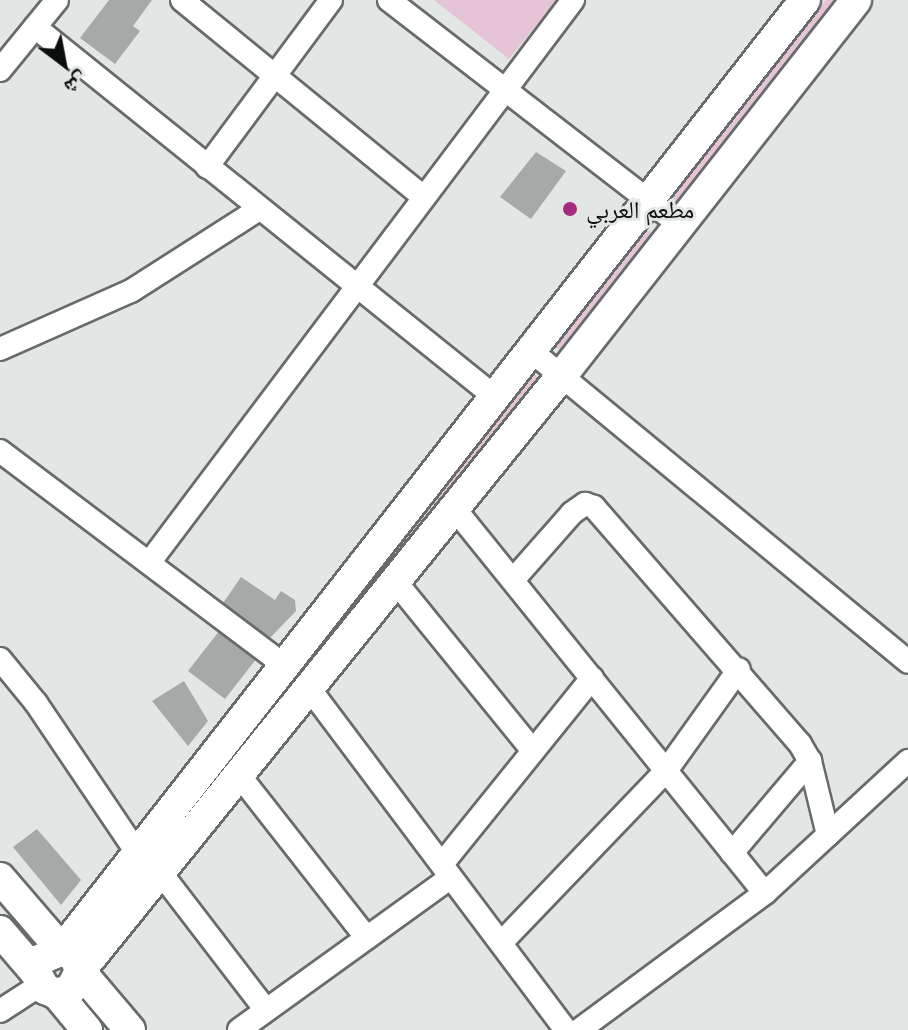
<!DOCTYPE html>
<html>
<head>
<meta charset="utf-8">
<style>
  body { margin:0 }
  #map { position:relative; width:908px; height:1030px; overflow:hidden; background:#e2e6e5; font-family:"Golos Text","Noto Naskh Arabic",sans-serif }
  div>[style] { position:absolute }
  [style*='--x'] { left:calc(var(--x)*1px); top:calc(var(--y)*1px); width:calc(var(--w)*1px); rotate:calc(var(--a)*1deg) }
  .green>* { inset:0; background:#e5c4d6 }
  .building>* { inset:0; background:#a5aaa9 }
  .roads { filter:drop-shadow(2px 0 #676b6a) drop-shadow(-2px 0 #676b6a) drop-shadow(0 2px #676b6a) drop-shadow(0 -2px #676b6a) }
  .minor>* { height:22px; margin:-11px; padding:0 11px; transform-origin:11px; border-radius:11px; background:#fff }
  .secondary>* { height:30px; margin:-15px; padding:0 15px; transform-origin:15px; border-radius:15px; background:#fff }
  .dots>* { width:22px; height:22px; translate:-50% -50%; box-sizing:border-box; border:4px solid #e2e6e5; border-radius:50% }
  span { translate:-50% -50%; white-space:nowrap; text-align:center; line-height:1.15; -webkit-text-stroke:6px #e2e6e5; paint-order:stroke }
  .poi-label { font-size:24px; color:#0c0d0d }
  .left { translate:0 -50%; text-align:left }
  .north { position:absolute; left:24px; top:24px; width:80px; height:80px; -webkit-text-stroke:6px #e2e6e5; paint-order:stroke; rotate:148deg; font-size:22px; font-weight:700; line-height:32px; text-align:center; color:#0c0d0d }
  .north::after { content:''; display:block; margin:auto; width:28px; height:36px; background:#0c0d0d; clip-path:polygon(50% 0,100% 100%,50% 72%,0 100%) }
</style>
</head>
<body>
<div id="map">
  <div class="green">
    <i style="clip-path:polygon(434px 0,557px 0,509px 59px)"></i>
    <i style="clip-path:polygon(826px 0,840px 0,675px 209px,667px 202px)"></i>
    <i style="clip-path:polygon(644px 228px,654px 235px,562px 351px,552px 345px)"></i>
    <i style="clip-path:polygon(531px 372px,539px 378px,109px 923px,101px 926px)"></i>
  </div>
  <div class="building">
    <i style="clip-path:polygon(109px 0,152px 0,133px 26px,140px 31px,115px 64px,80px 38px)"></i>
    <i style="clip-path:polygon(536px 152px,566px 171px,531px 219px,500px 197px)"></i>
    <i style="clip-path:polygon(241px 577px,275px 600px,281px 591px,295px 600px,296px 611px,267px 641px,221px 606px)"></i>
    <i style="clip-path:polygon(220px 630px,257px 658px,225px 699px,188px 671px)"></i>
    <i style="clip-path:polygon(184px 681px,208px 721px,188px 746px,152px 701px)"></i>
    <i style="clip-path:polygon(37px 829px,81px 880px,61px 905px,13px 847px)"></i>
  </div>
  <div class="roads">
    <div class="minor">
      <i style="--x:182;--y:0;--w:310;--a:39.2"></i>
      <i style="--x:389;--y:0;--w:368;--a:37.7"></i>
      <i style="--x:35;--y:27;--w:589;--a:38.8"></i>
      <i style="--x:0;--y:70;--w:90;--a:-50.8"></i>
      <i style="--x:207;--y:167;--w:208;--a:-53.4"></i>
      <i style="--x:0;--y:349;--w:143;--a:-23.9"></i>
      <i style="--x:131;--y:291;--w:152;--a:-32.6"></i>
      <i style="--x:530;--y:350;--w:490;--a:39.5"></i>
      <i style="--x:0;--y:451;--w:356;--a:37"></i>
      <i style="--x:454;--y:508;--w:495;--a:51.1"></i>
      <i style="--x:765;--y:893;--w:231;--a:143.6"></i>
      <i style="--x:149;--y:563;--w:705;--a:-53.02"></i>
      <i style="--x:513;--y:580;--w:89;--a:-48.6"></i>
      <i style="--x:572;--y:513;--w:16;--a:-35"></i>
      <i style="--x:585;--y:504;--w:9;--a:18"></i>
      <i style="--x:594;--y:507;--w:314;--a:49"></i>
      <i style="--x:800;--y:744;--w:20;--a:60"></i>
      <i style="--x:810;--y:761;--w:76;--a:76.3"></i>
      <i style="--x:395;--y:581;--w:219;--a:50.9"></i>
      <i style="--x:0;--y:659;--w:57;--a:50.7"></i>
      <i style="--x:36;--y:703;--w:181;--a:56"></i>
      <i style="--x:309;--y:688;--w:428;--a:53.1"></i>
      <i style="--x:239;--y:775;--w:207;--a:51.9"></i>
      <i style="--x:732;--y:853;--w:121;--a:-49.7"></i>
      <i style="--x:442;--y:864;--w:239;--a:-51.1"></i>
      <i style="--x:160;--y:872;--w:174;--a:52.5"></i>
      <i style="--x:765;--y:893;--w:195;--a:-42.7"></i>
      <i style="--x:501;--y:943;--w:238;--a:-46.2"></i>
      <i style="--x:666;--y:771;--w:125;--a:-54.4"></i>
      <i style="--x:0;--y:1011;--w:48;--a:-33"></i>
      <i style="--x:239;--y:1030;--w:261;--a:-35.8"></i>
    </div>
    <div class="secondary">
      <i style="--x:0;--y:878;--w:95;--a:49.3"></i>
      <i style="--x:62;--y:950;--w:15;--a:28"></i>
      <i style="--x:75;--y:957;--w:15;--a:70"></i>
      <i style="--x:80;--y:971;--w:20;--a:117"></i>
      <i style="--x:71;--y:989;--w:15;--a:160"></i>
      <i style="--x:57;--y:994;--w:13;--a:-157"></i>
      <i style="--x:45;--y:989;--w:18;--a:-119"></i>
      <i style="--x:36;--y:973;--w:13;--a:-77"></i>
      <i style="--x:39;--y:960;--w:25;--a:-23"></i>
      <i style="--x:62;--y:950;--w:1206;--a:-51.97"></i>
      <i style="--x:0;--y:931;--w:55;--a:49.4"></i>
      <i style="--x:57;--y:994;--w:47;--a:50.2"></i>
      <i style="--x:130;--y:1030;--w:77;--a:-130.3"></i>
      <i style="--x:80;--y:971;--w:768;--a:-51.03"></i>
      <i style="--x:563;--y:374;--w:475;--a:-51.9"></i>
    </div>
  </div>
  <div class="dots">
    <i style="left:570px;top:209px;background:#a72c7f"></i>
  </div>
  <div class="poi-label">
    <span class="left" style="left:586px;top:209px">مطعم العربي</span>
  </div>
  <div class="north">ش</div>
</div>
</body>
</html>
